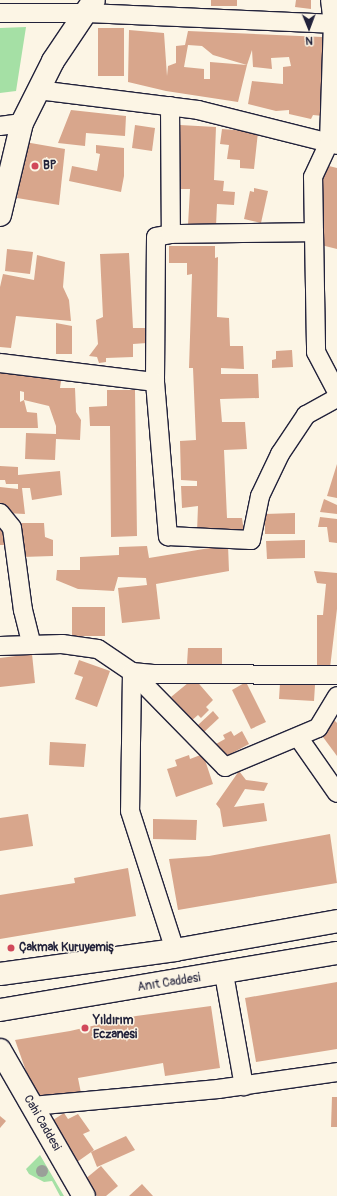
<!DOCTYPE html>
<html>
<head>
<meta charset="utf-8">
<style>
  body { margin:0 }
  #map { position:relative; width:337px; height:1196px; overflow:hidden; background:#fcf5e5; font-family:Pangolin,sans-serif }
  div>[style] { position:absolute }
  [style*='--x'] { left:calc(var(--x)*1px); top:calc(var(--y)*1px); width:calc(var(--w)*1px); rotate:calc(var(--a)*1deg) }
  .green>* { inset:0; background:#a5e0a5 }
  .building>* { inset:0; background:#d8a68c }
  .roads { filter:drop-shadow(1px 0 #22223b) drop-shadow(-1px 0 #22223b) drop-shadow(0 1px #22223b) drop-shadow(0 -1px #22223b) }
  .minor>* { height:18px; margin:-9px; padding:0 9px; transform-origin:9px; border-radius:9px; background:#fcf5e5 }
  .tertiary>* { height:22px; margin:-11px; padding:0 11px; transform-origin:11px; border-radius:11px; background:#fcf5e5 }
  .secondary>* { height:22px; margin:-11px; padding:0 11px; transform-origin:11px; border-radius:11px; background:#fcf5e5 }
  .trees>* { width:12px; height:12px; margin:-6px; border-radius:50%; background:#9aa099 }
  .dots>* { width:11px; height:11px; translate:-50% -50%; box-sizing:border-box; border:2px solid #fcf5e5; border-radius:50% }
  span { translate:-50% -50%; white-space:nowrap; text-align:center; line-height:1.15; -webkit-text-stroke:3px #fcf5e5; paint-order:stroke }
  .poi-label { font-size:12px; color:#22223b; font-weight:700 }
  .left { translate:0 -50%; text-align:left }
  .street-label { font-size:12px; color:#22223b }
  .north { position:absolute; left:289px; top:8px; width:40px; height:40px; -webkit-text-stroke:3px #fcf5e5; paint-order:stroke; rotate:179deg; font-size:11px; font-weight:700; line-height:16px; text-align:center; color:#22223b }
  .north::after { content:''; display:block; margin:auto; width:14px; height:18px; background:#22223b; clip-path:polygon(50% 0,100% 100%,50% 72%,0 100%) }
</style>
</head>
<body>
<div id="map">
  <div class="green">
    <i style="clip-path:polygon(26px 27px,16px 91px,0 93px,0 28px)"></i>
    <i style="clip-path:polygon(40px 1155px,64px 1196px,60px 1196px,52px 1181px,44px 1182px,29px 1174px,26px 1169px)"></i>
  </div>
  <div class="building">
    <i style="clip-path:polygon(211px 0,237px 0,237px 6px,211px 6px)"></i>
    <i style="clip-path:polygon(296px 0,311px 0,311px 9px,295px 7px)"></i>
    <i style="clip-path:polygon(98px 28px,124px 28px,124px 76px,98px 76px)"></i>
    <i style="clip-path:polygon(129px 30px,164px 33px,167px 76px,168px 66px,176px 63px,176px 46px,185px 45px,188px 31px,322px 37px,323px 116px,313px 115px,311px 119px,289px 114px,289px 110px,276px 111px,248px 104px,252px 81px,283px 84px,283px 67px,291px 66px,289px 57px,271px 58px,272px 69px,253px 67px,252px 50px,247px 65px,213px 55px,202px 46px,188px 45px,184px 67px,204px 69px,204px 79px,210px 79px,210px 62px,247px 65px,238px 102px,166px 91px,128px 82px)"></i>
    <i style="clip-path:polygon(71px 110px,126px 116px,125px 136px,86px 133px,85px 146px,58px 143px)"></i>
    <i style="clip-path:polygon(135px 125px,155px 128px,152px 151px,132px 148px)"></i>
    <i style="clip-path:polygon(180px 125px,216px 127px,214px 180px,224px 181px,223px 191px,235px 192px,234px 205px,217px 204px,216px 226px,188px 225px,190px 189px,177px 189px)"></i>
    <i style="clip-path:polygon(222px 129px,258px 132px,254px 169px,240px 168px,240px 160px,227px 159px,229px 145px,220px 144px)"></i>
    <i style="clip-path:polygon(25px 142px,65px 149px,59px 205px,17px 198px)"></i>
    <i style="clip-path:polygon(96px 145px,124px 148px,124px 176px,121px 192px,69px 181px,72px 166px,97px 171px,100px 154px,96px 153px)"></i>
    <i style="clip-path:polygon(321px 164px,337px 168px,337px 249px,321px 245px)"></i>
    <i style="clip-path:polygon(254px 188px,268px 191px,261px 223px,244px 219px,250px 191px,254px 192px)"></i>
    <i style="clip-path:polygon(169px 246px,215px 246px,215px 258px,218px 257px,217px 317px,229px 318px,230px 346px,243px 346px,244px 369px,221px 368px,221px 374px,258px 374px,259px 398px,220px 399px,222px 422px,245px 422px,247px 449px,224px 450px,227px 518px,242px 518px,244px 532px,197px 532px,198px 506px,182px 508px,181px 486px,197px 486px,197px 481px,181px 480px,180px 441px,196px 440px,193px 368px,189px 368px,192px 274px,187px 275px,187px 263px,169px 263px)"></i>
    <i style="clip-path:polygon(7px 249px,33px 252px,30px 274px,5px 271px)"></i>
    <i style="clip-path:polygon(129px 253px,133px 328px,146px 328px,147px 343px,133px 344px,133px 357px,106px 358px,106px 362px,99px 363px,97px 357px,89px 356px,98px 344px,96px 320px,103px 317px,100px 254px)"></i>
    <i style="clip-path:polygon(37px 255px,65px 262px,63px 287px,69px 300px,71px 321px,16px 316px,11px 348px,0 347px,0 287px,3px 274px,34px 280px)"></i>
    <i style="clip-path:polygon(56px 323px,72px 326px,72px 354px,56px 354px)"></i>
    <i style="clip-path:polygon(292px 350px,293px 367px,272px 368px,272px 360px,276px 359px,276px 351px)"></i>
    <i style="clip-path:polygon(0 373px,26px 374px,61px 381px,60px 388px,75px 388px,76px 412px,81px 420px,80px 440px,56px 439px,55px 460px,25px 459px,26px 433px,56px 434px,56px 426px,49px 406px,24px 400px,24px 392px,20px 391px,20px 402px,24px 400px,27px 412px,37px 413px,38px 428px,0 428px)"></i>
    <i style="clip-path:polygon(107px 390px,135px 390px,137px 536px,111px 537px,110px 426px,90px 426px,89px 407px,107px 406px)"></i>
    <i style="clip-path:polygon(337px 464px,337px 498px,327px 496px)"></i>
    <i style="clip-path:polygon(0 466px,18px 467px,18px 475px,60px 471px,62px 495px,32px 500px,30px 488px,22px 488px,25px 514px,5px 513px,5px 504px,0 504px,0 487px,18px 489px,18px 484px,6px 484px,5px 480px,0 480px)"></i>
    <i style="clip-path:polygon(324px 499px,337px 505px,337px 514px,320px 512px)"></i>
    <i style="clip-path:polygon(295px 513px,295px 534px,265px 534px,265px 514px)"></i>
    <i style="clip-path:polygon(320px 517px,337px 519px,337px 543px,329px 542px,327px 527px,318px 527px)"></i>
    <i style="clip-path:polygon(0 520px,6px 530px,7px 545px,0 545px)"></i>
    <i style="clip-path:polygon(21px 523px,44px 523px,45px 537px,53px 540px,53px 556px,22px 557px)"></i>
    <i style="clip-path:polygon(305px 540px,305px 558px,267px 559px,266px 541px)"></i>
    <i style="clip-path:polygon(228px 545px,229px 571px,156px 584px,160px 619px,122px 623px,118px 588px,147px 585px,146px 578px,118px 577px,114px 591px,78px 589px,56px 580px,57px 570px,80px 570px,80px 557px,119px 555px,119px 547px,147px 546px,149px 558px)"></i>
    <i style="clip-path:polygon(314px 571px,337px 573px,337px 609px,330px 668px,317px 665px,317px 615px,323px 615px,326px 584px,317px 583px)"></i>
    <i style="clip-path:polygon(72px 607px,105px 607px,105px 636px,72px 636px)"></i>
    <i style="clip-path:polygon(188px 648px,222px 648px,222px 665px,187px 664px)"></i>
    <i style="clip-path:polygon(32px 654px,35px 683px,0 687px,0 658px)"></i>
    <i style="clip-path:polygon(79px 660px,110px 671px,97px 707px,75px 699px,83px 677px,74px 674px)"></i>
    <i style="clip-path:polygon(194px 678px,213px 700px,206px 707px,209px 710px,201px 718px,198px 715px,191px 721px,171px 697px)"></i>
    <i style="clip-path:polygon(246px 682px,266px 722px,251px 729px,232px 690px)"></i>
    <i style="clip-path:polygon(280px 683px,315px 685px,314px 701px,279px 699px)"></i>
    <i style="clip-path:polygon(213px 711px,219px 718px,203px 733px,197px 726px)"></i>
    <i style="clip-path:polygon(334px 720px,337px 723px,337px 756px,320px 733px)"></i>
    <i style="clip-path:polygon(231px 731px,234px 736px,242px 731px,249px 744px,223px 758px,216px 744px,225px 739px,223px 735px)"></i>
    <i style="clip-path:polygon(50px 742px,86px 744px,84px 767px,49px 765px)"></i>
    <i style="clip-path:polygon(203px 754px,213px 784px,176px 797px,167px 769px,177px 766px,175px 760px,189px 755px,190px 759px)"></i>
    <i style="clip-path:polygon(239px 771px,246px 780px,268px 783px,264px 791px,245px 789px,234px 807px,264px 803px,267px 821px,223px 827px,220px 809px,216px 804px)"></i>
    <i style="clip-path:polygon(28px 814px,33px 846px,0 851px,0 818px)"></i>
    <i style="clip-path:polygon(153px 819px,197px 820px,196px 840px,153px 839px)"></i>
    <i style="clip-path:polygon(330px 834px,337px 883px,178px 910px,169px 859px,209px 856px)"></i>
    <i style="clip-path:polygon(128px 868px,136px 916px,0 939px,0 895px,75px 883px,74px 878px)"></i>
    <i style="clip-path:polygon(337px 982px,337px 1049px,256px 1062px,245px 998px)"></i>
    <i style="clip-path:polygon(211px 1006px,220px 1068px,165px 1076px,163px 1063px,78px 1078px,81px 1093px,37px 1102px,15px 1040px,70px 1031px,136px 1016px)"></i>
    <i style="clip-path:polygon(332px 1097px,337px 1097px,337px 1127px,331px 1127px)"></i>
    <i style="clip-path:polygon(64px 1113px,68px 1119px,78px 1114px,90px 1131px,83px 1134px,94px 1150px,77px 1162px,50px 1122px)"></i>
    <i style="clip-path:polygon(0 1116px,6px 1121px,0 1128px)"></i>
    <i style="clip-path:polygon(126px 1136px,135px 1150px,97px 1167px,91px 1152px)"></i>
    <i style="clip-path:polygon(101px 1166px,118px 1186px,106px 1196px,97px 1196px,84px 1180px)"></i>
    <i style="clip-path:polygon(142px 1184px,153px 1196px,129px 1196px)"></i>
  </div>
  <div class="roads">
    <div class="minor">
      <i style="--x:0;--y:13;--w:87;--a:0"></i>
      <i style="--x:87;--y:13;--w:250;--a:2.5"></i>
      <i style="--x:38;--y:90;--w:161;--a:7.1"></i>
      <i style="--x:198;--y:110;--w:143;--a:14.1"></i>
      <i style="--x:170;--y:106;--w:128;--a:89.6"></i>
      <i style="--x:171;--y:234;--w:15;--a:169"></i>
      <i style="--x:156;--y:237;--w:145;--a:90.4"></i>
      <i style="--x:155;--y:382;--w:155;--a:85.2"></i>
      <i style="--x:168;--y:536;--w:83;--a:2.8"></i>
      <i style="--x:251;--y:540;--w:45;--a:-78.4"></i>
      <i style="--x:260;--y:496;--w:47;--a:-64.5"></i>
      <i style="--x:280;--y:454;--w:47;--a:-56.3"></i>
      <i style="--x:306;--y:415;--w:35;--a:-29"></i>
      <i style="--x:0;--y:126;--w:22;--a:-8"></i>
      <i style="--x:314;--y:232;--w:55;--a:-91"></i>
      <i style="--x:313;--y:177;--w:38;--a:-65"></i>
      <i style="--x:329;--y:142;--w:118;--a:-88.1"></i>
      <i style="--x:333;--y:24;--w:24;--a:-97"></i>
      <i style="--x:171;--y:234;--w:143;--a:-0.8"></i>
      <i style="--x:314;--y:232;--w:120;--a:89"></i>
      <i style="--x:316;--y:352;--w:45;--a:62.3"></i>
      <i style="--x:0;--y:363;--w:156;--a:7"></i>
      <i style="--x:0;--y:513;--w:19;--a:51"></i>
      <i style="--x:12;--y:528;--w:83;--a:82.4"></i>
      <i style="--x:23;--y:610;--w:36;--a:76"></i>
      <i style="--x:0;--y:646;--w:62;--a:-1.8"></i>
      <i style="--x:62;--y:644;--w:36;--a:8"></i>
      <i style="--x:98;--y:649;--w:41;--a:34.1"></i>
      <i style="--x:132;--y:672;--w:24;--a:5"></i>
      <i style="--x:156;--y:674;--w:181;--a:0.3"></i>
      <i style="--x:132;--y:672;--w:139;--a:90.8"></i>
      <i style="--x:130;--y:811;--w:146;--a:72.1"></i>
      <i style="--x:132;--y:672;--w:133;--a:45.6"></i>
      <i style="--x:225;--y:767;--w:101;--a:-22.8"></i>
      <i style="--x:318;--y:728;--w:37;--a:-59"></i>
      <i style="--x:298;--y:737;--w:68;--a:55.1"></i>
      <i style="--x:224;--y:974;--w:114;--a:79.9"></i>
      <i style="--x:32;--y:1106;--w:187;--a:-5.2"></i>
      <i style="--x:218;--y:1089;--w:120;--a:-8.1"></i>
    </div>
    <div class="tertiary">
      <i style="--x:0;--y:215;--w:95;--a:-76.6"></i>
      <i style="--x:22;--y:123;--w:69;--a:-63.4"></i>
      <i style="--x:53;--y:61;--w:73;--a:-56.1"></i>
    </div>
    <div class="secondary">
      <i style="--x:0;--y:974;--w:177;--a:-7.8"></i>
      <i style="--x:175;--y:950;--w:165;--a:-10.1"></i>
      <i style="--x:0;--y:1010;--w:342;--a:-9.6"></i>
      <i style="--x:0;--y:1050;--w:168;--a:60.1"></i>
    </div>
  </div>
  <div class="trees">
    <i style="left:42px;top:1171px"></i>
  </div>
  <div class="dots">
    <i style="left:35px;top:166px;background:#d1495b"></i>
    <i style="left:11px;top:948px;background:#d1495b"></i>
    <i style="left:85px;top:1028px;background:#d1495b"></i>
  </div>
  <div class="poi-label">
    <span class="left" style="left:43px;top:166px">BP</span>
    <span class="left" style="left:19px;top:948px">Çakmak Kuruyemiş</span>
    <span class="left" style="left:93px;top:1028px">Yıldırım<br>Eczanesi</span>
  </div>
  <div class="street-label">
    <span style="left:169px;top:983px;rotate:-9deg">Anıt Caddesi</span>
    <span style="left:42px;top:1123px;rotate:60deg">Cahi Caddesi</span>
  </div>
  <div class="north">N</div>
</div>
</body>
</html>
